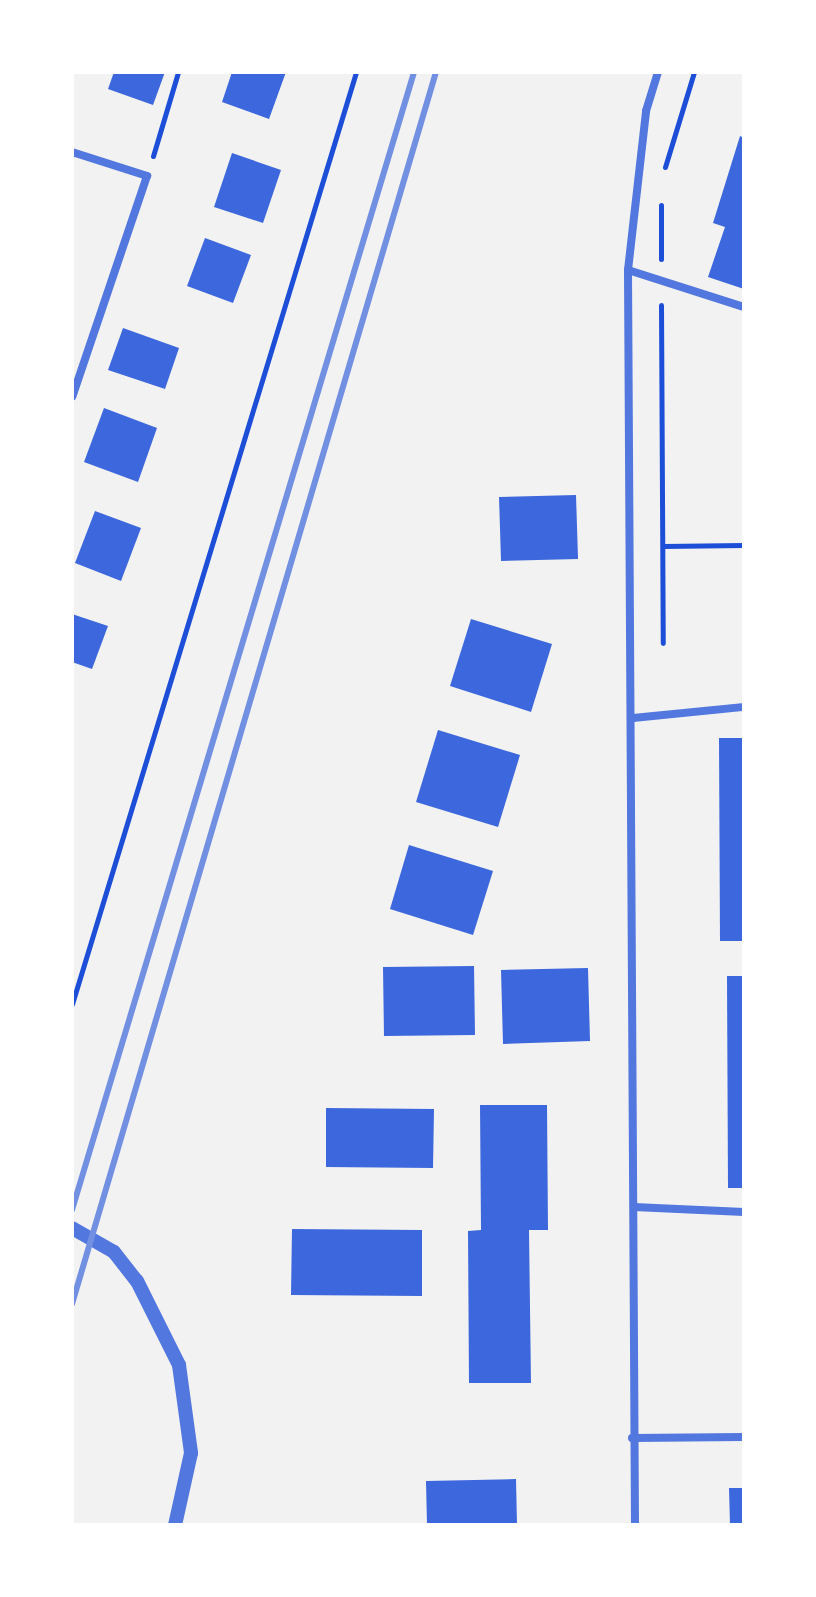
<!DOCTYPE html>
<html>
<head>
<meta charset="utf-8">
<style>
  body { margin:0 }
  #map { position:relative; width:816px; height:1597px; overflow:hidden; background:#f2f2f2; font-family:"Fira Sans",sans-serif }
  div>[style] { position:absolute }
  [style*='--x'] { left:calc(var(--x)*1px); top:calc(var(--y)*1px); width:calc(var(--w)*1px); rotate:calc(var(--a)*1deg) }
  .building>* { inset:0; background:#3d67dc }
  .path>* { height:5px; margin:-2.5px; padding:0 2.5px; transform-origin:2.5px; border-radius:2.5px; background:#1d4ed8 }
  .minor>* { height:8px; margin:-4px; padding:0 4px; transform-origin:4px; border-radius:4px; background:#5277de }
  .tertiary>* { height:14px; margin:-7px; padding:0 7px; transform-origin:7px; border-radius:7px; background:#5277de }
  .rail>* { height:6px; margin:-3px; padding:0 3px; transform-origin:3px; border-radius:3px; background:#7290e2 }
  span { translate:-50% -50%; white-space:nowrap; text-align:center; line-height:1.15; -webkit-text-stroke:6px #fff; paint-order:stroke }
  .frame { position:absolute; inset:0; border:74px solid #fff; pointer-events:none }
</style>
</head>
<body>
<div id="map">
  <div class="building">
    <i style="clip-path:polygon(114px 72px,165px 72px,153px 105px,108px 89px)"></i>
    <i style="clip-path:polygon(232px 72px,286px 72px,269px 119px,222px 102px)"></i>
    <i style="clip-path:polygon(740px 136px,744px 138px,744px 289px,708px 277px,725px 227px,713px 223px)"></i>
    <i style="clip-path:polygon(232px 153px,281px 170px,263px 223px,214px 207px)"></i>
    <i style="clip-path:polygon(205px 238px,251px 255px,233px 303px,187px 286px)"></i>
    <i style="clip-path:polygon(123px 328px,179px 348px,165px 389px,108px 370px)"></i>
    <i style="clip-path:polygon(104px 408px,157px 428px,138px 482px,84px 462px)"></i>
    <i style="clip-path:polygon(576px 495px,578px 559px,501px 561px,499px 497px)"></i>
    <i style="clip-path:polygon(95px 511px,141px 528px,121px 581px,75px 563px)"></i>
    <i style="clip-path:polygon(72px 614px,108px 626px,92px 669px,72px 662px)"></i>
    <i style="clip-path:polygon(471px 619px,552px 644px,531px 712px,450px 686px)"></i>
    <i style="clip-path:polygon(438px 730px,520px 755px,498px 827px,416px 802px)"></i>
    <i style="clip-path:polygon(719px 738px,744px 738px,744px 941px,720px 941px)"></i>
    <i style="clip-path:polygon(409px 845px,493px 871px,473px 935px,390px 909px)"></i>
    <i style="clip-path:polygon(474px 966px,475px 1035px,384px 1036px,383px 967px)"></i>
    <i style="clip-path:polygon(588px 968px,590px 1041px,503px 1044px,501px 970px)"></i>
    <i style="clip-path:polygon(727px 976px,744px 976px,744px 1188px,728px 1188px)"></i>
    <i style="clip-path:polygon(480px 1105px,547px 1105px,548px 1230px,529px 1230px,531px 1383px,469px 1383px,468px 1231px,481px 1230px)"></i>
    <i style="clip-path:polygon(326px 1108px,434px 1109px,433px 1168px,326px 1167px)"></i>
    <i style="clip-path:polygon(292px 1229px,422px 1230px,422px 1296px,291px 1295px)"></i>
    <i style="clip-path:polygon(516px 1479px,517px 1525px,427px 1525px,426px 1481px)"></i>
    <i style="clip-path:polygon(729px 1488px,744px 1488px,744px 1525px,730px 1525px)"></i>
  </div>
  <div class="path">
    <i style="--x:153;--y:156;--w:88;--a:-73.4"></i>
    <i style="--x:665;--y:167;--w:99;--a:-73"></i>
    <i style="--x:661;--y:205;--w:54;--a:90"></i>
    <i style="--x:661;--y:305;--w:338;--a:89.7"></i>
    <i style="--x:663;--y:546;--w:81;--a:-0.7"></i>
    <i style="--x:72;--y:1004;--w:974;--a:-73.05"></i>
  </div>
  <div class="minor">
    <i style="--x:72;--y:152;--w:79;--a:17.7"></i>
    <i style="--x:147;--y:176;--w:233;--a:108.7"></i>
    <i style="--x:628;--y:270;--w:122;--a:17.7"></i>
    <i style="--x:633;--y:718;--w:112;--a:-5.7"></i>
    <i style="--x:634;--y:1207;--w:110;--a:2.6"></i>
    <i style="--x:632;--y:1438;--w:112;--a:-0.5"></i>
    <i style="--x:635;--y:1525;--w:1255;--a:-90.32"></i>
    <i style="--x:628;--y:270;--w:160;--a:-83.5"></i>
    <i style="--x:646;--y:111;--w:41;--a:-72.9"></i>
  </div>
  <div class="tertiary">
    <i style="--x:72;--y:1228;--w:48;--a:29.7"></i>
    <i style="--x:114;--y:1252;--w:37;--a:52"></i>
    <i style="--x:137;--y:1281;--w:94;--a:63.4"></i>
    <i style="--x:179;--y:1365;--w:89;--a:82.2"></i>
    <i style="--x:191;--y:1453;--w:74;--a:102.5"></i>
  </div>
  <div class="rail">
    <i style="--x:72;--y:1210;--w:1188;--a:-73.27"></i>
    <i style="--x:72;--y:1304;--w:1285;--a:-73.54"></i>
  </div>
  <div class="frame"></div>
</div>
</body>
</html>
